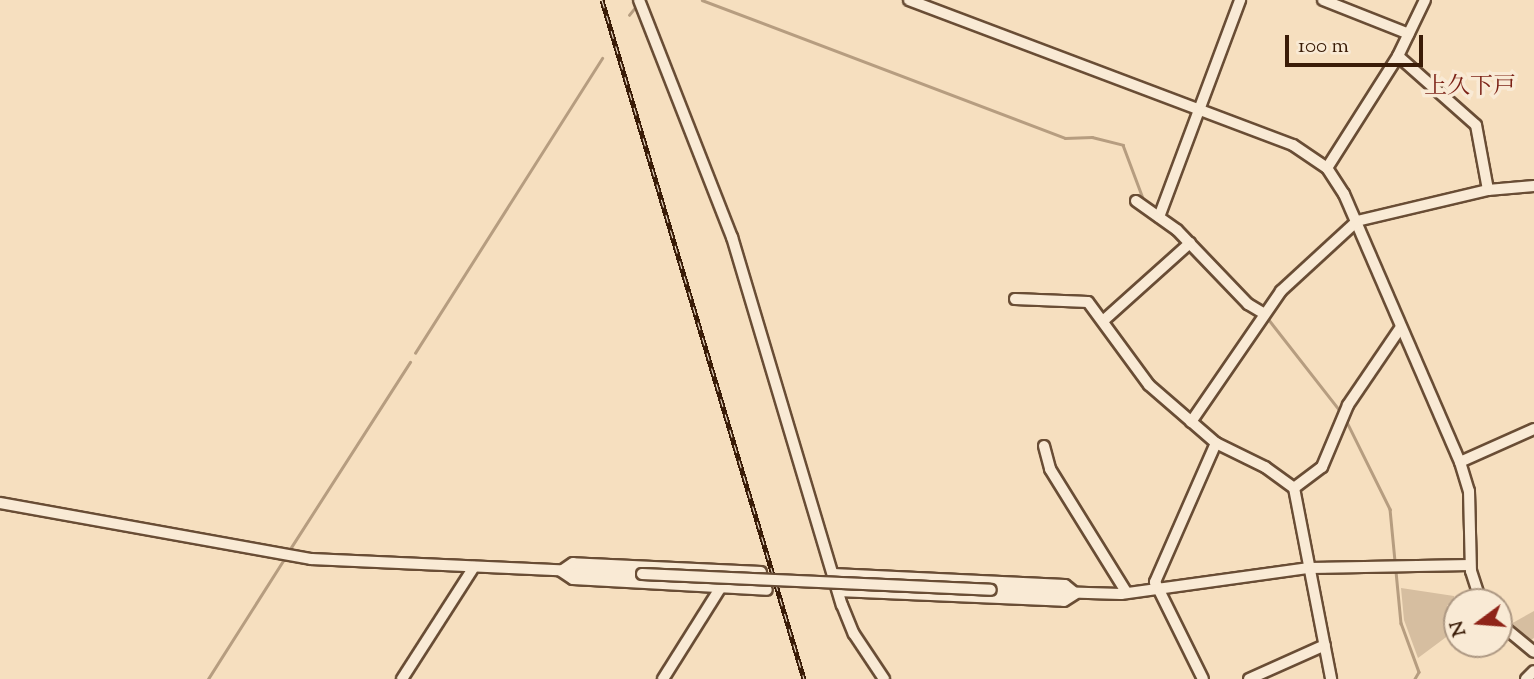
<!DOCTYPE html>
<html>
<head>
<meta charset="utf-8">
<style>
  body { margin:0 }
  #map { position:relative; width:1534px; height:679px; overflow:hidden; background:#f6dfbf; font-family:"Sorts Mill Goudy","Noto Serif JP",serif }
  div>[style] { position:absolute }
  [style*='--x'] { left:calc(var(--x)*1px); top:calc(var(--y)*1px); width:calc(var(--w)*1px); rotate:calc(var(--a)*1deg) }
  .green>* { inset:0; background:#d6bea0 }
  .stream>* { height:2.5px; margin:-1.25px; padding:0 1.25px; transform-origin:1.25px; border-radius:1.25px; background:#b69d80 }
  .roads { filter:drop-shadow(2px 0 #694d35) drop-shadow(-2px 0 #694d35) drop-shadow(0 2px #694d35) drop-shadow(0 -2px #694d35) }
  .minor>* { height:10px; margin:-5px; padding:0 5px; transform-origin:5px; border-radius:5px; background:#f9ead5 }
  .rail>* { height:5px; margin-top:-2.5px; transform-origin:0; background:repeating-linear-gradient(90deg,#f9ead5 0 8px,#3a1c07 0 16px); box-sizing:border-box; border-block:2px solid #3a1c07 }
  .bridges { filter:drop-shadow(2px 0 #694d35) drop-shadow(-2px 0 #694d35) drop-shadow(0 2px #694d35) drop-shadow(0 -2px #694d35) }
  .minor-bridge>* { height:10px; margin:-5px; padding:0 5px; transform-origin:5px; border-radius:5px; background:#f9ead5 }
  span { translate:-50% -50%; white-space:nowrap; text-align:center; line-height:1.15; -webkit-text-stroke:7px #f9ead5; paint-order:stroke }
  .neighbourhood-label { font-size:23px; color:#7a1f14 }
  .north { position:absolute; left:1443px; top:588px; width:70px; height:70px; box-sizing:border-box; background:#f9ead5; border:2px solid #ad9883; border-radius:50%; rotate:254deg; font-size:19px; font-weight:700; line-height:28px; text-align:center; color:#3a1c07 }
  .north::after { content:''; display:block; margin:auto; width:24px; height:32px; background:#8f2418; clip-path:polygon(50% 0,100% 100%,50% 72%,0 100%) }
  .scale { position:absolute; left:1285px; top:35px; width:138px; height:32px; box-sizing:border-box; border:4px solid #3a1c07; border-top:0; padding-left:9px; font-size:21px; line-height:24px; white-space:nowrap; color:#3a1c07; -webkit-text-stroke:5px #f9ead5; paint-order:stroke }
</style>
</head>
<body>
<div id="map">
  <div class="green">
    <i style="clip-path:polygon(1401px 588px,1454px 596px,1454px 604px,1447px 605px,1457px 629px,1418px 658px,1404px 620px)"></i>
    <i style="clip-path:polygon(1534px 611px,1534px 638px,1531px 640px,1509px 625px)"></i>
  </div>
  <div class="stream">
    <i style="--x:702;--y:0;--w:388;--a:20.8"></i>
    <i style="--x:1065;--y:138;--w:27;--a:-2"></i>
    <i style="--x:1092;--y:137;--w:32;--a:14"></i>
    <i style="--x:1123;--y:145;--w:60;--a:69.4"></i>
    <i style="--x:629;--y:15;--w:13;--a:-51"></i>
    <i style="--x:1266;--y:316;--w:122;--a:52"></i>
    <i style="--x:415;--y:353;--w:349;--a:-57.6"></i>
    <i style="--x:1345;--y:418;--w:102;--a:63.7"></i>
    <i style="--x:1390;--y:509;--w:115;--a:84.5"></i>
    <i style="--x:1401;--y:623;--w:52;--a:69.8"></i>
    <i style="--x:1419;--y:672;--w:8;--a:120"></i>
    <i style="--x:290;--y:549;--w:222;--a:-57.3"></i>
    <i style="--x:208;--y:679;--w:140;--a:-57.6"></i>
  </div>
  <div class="roads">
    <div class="minor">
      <i style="--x:639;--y:0;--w:255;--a:68.6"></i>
      <i style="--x:732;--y:237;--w:384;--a:73.4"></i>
      <i style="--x:842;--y:605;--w:31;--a:68"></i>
      <i style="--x:854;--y:634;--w:54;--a:56.3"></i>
      <i style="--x:909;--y:0;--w:410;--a:20.7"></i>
      <i style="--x:1293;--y:145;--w:41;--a:34.1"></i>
      <i style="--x:1327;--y:168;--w:31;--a:57"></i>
      <i style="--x:1344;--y:194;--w:292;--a:66.6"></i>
      <i style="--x:1460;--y:462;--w:30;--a:73"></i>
      <i style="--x:1469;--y:491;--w:80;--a:88.6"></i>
      <i style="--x:1471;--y:571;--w:33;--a:72"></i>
      <i style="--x:1323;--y:0;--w:92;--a:21.6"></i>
      <i style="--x:1398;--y:56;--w:104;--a:41.5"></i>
      <i style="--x:1476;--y:125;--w:66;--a:79.5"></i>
      <i style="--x:1327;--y:168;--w:133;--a:-57.6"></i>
      <i style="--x:1398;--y:56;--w:62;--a:-64.3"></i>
      <i style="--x:1136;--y:201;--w:50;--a:35.3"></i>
      <i style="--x:1177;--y:230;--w:103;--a:46.2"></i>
      <i style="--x:1248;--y:304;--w:17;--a:31"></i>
      <i style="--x:1159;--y:217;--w:232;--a:-69.5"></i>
      <i style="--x:1015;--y:299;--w:73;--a:2.4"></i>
      <i style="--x:1088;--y:302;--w:103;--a:53.7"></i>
      <i style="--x:1149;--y:385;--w:89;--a:40.9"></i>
      <i style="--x:1216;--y:443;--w:152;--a:113.7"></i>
      <i style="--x:1155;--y:582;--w:108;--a:63.7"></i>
      <i style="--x:1103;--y:321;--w:117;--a:-41.9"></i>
      <i style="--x:1191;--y:422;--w:159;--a:-55.5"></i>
      <i style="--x:1281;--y:291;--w:103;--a:-42.6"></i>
      <i style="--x:1357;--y:221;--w:135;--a:-13.3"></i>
      <i style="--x:1488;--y:190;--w:46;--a:-5"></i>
      <i style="--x:1216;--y:443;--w:55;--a:26.1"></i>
      <i style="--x:1265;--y:467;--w:36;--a:36"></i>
      <i style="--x:1294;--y:488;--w:195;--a:79"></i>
      <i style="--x:1044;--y:446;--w:24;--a:75"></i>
      <i style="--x:1050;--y:469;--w:146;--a:58.2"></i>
      <i style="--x:1460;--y:462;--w:81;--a:-24"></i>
      <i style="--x:1294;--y:488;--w:35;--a:-37"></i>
      <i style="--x:1322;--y:467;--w:67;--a:-67.2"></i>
      <i style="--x:1348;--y:405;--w:94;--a:-55.8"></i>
      <i style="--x:0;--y:503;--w:316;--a:10.2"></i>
      <i style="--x:311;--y:559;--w:331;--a:2.6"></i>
      <i style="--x:761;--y:572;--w:188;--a:-177.3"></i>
      <i style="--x:573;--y:563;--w:14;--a:146"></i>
      <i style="--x:561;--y:571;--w:14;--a:34"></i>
      <i style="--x:573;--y:579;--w:194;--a:3.2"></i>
      <i style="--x:833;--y:574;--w:232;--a:2.7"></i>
      <i style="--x:1065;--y:585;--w:13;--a:39"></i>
      <i style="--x:991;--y:590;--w:130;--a:1.8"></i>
      <i style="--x:1121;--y:594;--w:190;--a:-7.9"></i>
      <i style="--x:1309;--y:568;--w:161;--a:-1.1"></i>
      <i style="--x:838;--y:591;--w:226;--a:2.5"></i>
      <i style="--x:1064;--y:601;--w:13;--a:-32"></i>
      <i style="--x:1499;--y:623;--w:45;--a:39.6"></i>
      <i style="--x:402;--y:679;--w:133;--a:-57.3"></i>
      <i style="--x:663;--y:679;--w:109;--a:-57.8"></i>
      <i style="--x:1249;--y:679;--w:83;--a:-24.1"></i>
      <i style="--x:1526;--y:679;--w:11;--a:-45"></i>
    </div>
  </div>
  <div class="rail">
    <i style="--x:602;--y:0;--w:708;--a:73.43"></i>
  </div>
  <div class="bridges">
    <div class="minor-bridge">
      <i style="--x:642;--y:574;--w:349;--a:2.6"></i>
    </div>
  </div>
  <div class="neighbourhood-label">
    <span style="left:1470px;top:88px">上久下戸</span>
  </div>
  <div class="north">N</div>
  <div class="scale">100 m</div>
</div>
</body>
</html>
